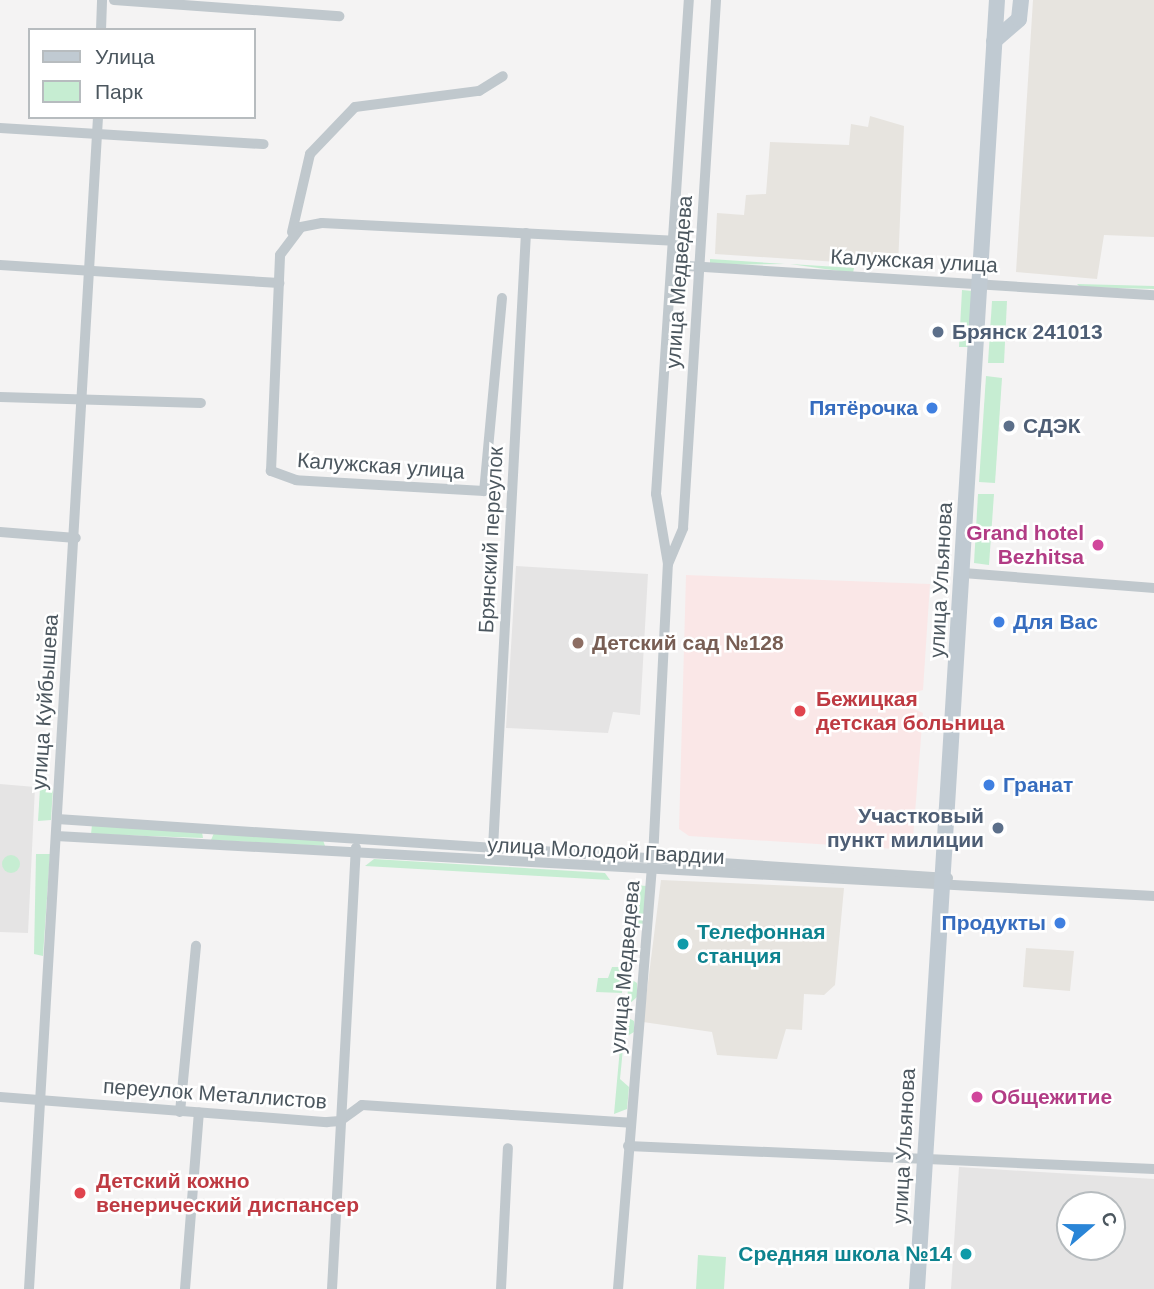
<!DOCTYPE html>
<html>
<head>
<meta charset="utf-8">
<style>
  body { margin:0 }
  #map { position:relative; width:1154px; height:1289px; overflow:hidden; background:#f4f3f3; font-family:Helvetica,sans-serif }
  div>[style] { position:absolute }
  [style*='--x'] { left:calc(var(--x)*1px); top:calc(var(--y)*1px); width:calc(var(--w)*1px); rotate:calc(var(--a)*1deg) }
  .commercial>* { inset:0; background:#e7e4df }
  .education>* { inset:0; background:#e5e4e4 }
  .medical>* { inset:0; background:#fae7e7 }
  .green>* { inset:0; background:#c6edd2 }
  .round { border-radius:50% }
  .street>* { height:10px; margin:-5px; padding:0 5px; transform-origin:5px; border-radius:5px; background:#c0c8cd }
  .secondary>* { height:16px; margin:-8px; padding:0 8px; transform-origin:8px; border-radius:8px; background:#c0cad2 }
  .dots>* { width:19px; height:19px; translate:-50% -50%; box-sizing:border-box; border:4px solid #fff; border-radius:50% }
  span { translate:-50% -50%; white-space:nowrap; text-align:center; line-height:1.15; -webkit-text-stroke:5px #fff; paint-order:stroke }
  .street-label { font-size:21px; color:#4c575f }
  .service-label { font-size:21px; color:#4e5e75; font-weight:700 }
  .left { translate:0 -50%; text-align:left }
  .right { translate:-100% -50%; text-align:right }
  .shop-label { font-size:21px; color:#366cbe; font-weight:700 }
  .hotel-label { font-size:21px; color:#b23c85; font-weight:700 }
  .education-label { font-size:21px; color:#785e54; font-weight:700 }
  .health-label { font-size:21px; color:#be3a42; font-weight:700 }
  .culture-label { font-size:21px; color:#0d838f; font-weight:700 }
  .legend { position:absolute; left:28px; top:28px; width:228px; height:91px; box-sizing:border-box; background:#fff; border:2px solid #b7bcbf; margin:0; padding:9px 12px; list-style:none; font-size:21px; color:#4c575f }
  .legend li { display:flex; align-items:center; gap:14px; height:35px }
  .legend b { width:35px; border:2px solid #b7bcbf }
  .north { position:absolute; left:1056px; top:1191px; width:70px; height:70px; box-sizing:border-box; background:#fff; border:2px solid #b7bcbf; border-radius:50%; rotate:70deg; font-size:19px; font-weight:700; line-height:28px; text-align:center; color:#4c575f }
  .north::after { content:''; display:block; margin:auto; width:24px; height:32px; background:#2a85d7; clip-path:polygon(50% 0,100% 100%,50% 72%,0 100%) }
</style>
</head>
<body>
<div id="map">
  <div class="commercial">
    <i style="clip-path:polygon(1033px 0,1154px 0,1154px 237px,1104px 235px,1097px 279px,1016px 272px)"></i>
    <i style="clip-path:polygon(870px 116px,904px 126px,898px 266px,715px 254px,717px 213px,744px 215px,746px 195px,766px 194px,770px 142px,849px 145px,851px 124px,868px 127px)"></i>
    <i style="clip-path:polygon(661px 880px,844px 888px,835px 985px,824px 995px,804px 994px,802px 1030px,786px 1029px,777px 1059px,717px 1055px,712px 1032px,643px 1022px)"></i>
    <i style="clip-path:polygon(1026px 948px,1074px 951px,1070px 991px,1023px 987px)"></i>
  </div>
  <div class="education">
    <i style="clip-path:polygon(516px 566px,648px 574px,640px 715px,613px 712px,608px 733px,506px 728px)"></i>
    <i style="clip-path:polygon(0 784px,35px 787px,28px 933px,0 932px)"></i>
    <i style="clip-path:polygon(evenodd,959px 1167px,1154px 1179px,1154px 1289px,951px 1289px,959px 1167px,1070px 1205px,1112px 1205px,1112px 1247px,1070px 1247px,1070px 1205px)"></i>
  </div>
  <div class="medical">
    <i style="clip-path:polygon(686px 575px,930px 584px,923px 690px,916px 692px,914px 709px,923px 713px,912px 850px,689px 836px,679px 829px)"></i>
  </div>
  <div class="green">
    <i style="clip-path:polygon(710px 259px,785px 264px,710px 265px)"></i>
    <i style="clip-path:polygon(790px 264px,854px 268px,853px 273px)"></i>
    <i style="clip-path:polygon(1077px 284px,1154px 286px,1154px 289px,1080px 287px)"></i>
    <i style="clip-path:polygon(962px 290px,972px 291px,969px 347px,959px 347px)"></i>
    <i style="clip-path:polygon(992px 301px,1007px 301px,1004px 363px,988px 363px)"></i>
    <i style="clip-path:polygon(986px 376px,1002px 378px,995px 483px,979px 482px)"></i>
    <i style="clip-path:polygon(978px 494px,994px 494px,989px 565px,974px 563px)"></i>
    <i style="clip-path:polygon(47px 786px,53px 789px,51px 820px,38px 821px,40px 788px)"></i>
    <i style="clip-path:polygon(92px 825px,202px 832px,203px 838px,91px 834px)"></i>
    <i style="clip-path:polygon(214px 833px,323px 840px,325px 846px,211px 840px)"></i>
    <i style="clip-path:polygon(36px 854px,50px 854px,43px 956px,34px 954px)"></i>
    <i class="round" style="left:2px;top:855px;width:18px;height:18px"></i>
    <i style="clip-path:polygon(374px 859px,605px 873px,610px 880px,365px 866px)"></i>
    <i style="clip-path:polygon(633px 885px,647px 886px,644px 925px,632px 929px,629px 978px,637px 983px,637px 997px,627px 1006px)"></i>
    <i style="clip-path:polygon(612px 967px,624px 967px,622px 993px,596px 992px,598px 978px,608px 978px)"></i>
    <i style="clip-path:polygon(623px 1015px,634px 1021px,634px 1032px,624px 1038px,620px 1079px,629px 1087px,627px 1109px,614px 1114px)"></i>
    <i style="clip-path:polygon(698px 1255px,726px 1257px,724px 1289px,696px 1289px)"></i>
  </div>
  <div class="street">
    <i style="--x:114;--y:0;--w:226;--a:4.1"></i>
    <i style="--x:101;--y:30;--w:30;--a:-88"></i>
    <i style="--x:0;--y:128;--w:264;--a:3.5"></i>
    <i style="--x:292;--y:232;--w:80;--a:-77"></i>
    <i style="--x:310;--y:154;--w:65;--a:-46.2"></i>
    <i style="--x:355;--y:107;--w:125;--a:-7.4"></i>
    <i style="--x:479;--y:91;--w:28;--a:-32"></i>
    <i style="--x:0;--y:265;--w:280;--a:3.7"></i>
    <i style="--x:672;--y:265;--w:483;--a:3.6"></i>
    <i style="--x:502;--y:298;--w:194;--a:95.3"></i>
    <i style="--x:484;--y:491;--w:188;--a:-176.7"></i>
    <i style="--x:296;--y:480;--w:27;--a:-160"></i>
    <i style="--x:271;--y:471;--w:216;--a:-87.6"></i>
    <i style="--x:280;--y:255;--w:35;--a:-53"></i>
    <i style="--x:301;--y:227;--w:21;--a:-11"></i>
    <i style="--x:322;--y:223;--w:352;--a:2.9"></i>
    <i style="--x:0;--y:397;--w:201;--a:1.7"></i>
    <i style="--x:0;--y:532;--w:76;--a:4.5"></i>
    <i style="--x:668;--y:564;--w:39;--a:-67"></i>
    <i style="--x:683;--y:528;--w:529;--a:-86.42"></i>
    <i style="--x:963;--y:573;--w:192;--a:4.5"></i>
    <i style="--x:57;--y:819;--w:893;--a:3.79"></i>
    <i style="--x:56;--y:836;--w:1100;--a:3.13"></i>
    <i style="--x:493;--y:848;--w:616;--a:-86.93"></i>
    <i style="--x:0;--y:1097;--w:328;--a:4.4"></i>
    <i style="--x:327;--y:1122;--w:13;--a:-4"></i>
    <i style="--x:340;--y:1121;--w:27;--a:-36"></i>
    <i style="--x:362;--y:1105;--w:269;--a:3.8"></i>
    <i style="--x:180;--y:1112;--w:167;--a:-84.5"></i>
    <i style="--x:628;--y:1146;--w:527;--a:2.5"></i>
    <i style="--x:29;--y:1289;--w:1174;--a:-86.63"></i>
    <i style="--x:185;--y:1289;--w:177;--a:-85.5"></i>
    <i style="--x:332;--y:1289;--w:442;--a:-86.9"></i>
    <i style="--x:501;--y:1289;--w:141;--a:-87.2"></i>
    <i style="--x:618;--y:1289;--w:432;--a:-85.4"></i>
    <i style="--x:653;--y:858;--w:294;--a:-87.1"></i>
    <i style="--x:668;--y:564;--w:71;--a:-99.7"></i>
    <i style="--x:656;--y:494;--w:495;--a:-86.2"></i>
  </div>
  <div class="secondary">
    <i style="--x:994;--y:41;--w:33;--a:-41"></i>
    <i style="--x:1019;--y:19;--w:19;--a:-84"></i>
    <i style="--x:917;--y:1289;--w:1291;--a:-86.45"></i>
  </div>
  <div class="dots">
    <i style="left:938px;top:332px;background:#5c6f8a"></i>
    <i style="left:932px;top:408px;background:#3f7fe0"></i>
    <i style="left:1009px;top:426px;background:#5c6f8a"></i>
    <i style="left:1098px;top:545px;background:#d1479c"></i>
    <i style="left:999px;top:622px;background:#3f7fe0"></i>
    <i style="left:578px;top:643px;background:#8d6e63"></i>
    <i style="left:800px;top:711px;background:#e0444e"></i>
    <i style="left:989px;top:785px;background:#3f7fe0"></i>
    <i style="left:998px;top:828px;background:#5c6f8a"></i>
    <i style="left:1060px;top:923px;background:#3f7fe0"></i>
    <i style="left:683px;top:944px;background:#0f9aa8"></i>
    <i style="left:977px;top:1097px;background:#d1479c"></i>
    <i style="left:80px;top:1193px;background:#e0444e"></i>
    <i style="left:966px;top:1254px;background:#0f9aa8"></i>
  </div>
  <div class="street-label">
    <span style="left:914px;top:261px;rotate:3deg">Калужская улица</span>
    <span style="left:679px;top:282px;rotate:-86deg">улица Медведева</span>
    <span style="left:381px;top:466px;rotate:4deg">Калужская улица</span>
    <span style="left:491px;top:540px;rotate:-87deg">Брянский переулок</span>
    <span style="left:941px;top:580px;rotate:-87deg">улица Ульянова</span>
    <span style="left:45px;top:702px;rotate:-86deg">улица Куйбышева</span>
    <span style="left:606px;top:851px;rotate:3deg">улица Молодой Гвардии</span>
    <span style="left:625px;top:967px;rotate:-85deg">улица Медведева</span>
    <span style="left:215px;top:1094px;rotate:4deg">переулок Металлистов</span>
    <span style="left:904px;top:1146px;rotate:-87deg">улица Ульянова</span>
  </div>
  <div class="service-label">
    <span class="left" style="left:952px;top:332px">Брянск 241013</span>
    <span class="left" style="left:1023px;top:426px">СДЭК</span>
    <span class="right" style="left:984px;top:828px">Участковый<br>пункт милиции</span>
  </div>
  <div class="shop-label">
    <span class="right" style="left:918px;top:408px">Пятёрочка</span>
    <span class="left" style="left:1013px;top:622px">Для Вас</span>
    <span class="left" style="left:1003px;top:785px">Гранат</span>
    <span class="right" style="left:1046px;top:923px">Продукты</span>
  </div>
  <div class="hotel-label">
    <span class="right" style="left:1084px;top:545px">Grand hotel<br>Bezhitsa</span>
    <span class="left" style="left:991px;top:1097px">Общежитие</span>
  </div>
  <div class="education-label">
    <span class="left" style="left:592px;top:643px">Детский сад №128</span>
  </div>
  <div class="health-label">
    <span class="left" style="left:816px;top:711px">Бежицкая<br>детская больница</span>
    <span class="left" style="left:96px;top:1193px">Детский кожно<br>венерический диспансер</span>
  </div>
  <div class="culture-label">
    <span class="left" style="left:697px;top:944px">Телефонная<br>станция</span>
    <span class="right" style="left:952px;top:1254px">Средняя школа №14</span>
  </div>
  <ul class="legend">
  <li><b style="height:9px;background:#c0cad2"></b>Улица</li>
  <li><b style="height:19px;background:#c6edd2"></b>Парк</li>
  </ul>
  <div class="north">С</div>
</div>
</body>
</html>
